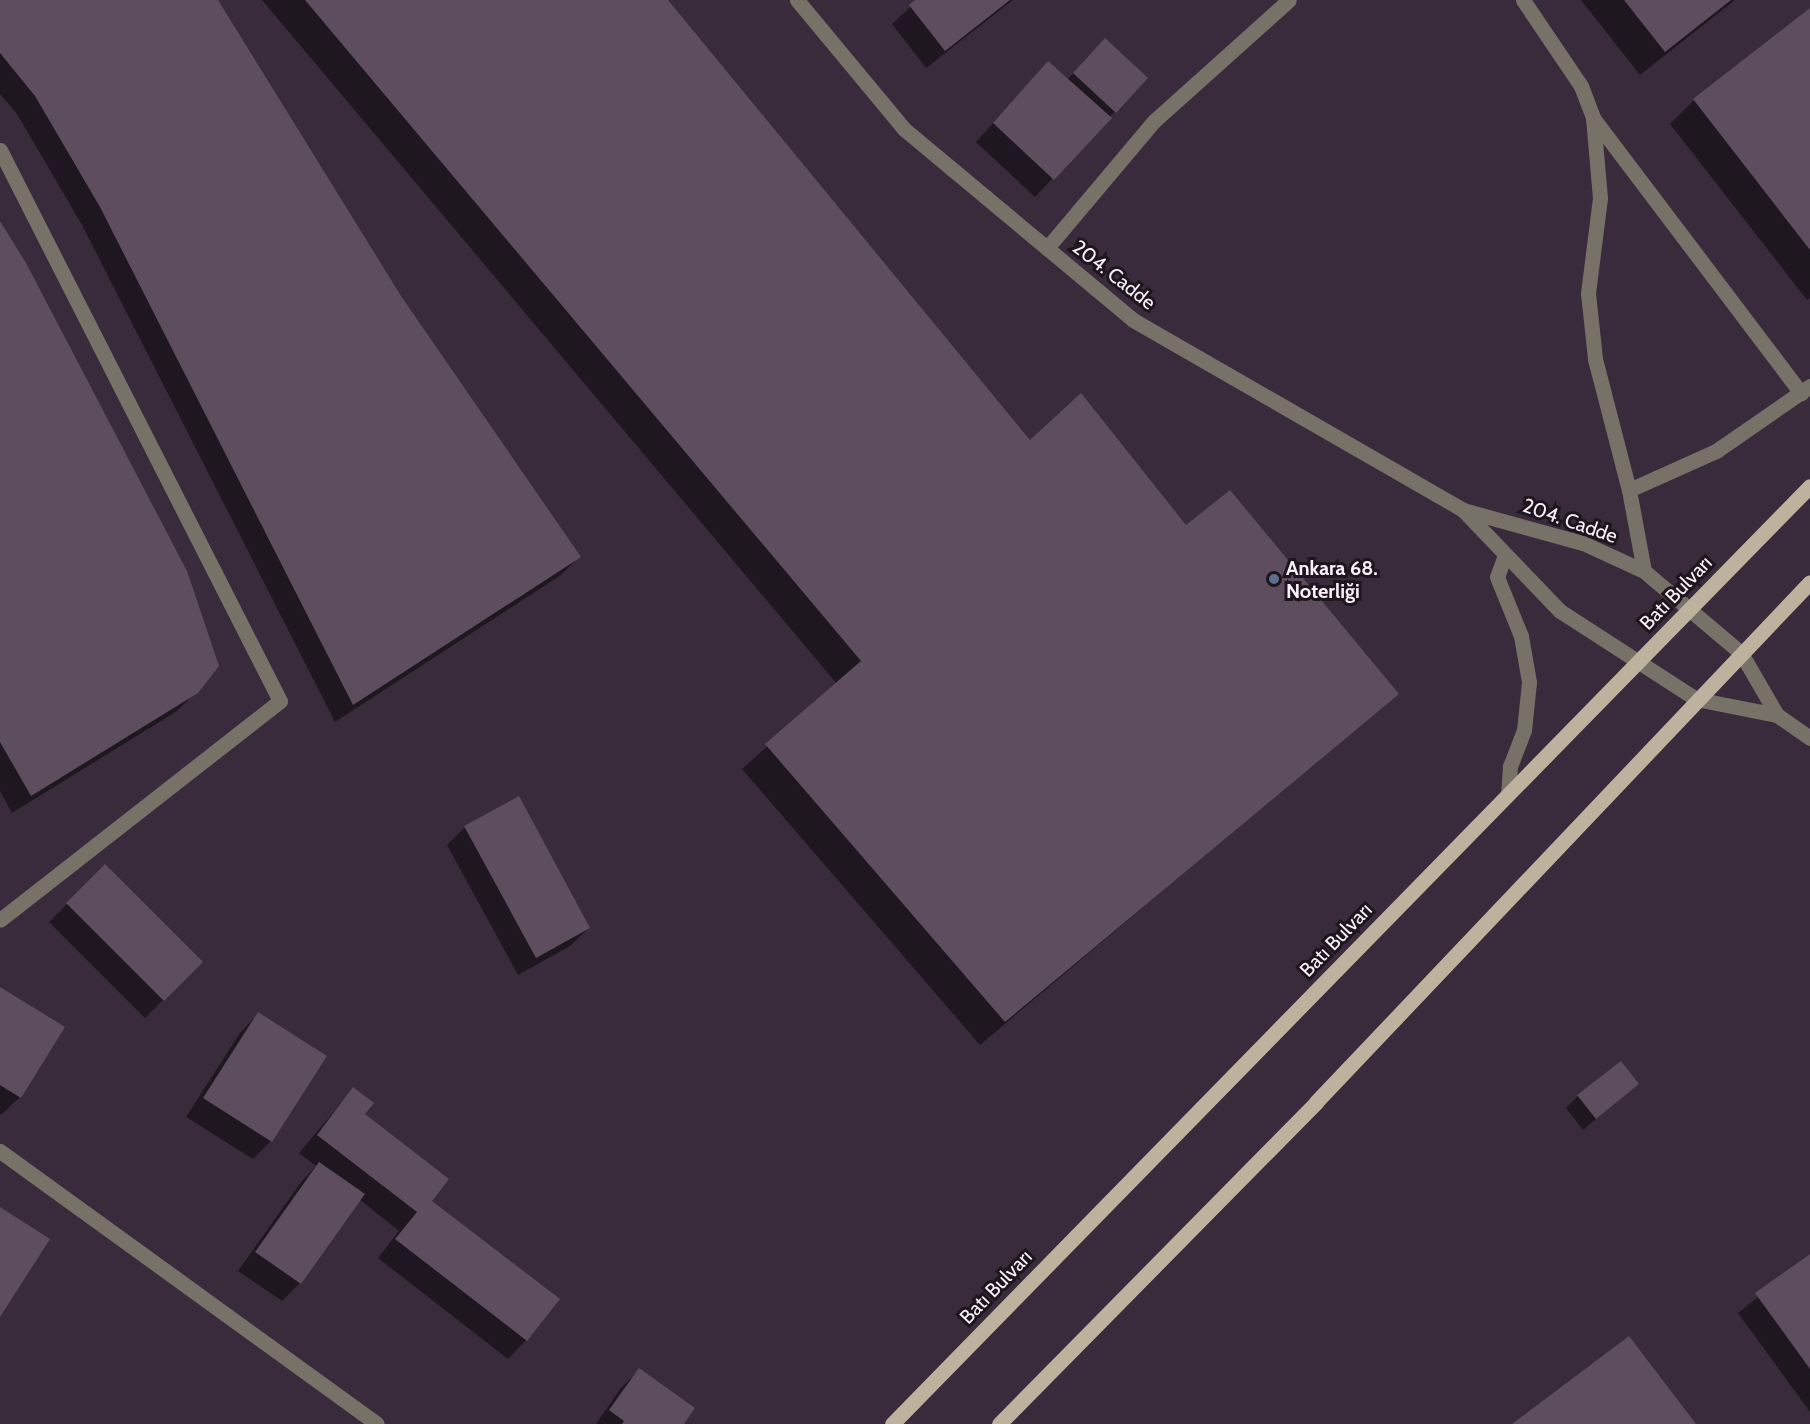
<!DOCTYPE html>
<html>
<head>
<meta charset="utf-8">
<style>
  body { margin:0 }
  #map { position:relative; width:1810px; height:1424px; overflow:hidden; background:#392b3b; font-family:Cabin,sans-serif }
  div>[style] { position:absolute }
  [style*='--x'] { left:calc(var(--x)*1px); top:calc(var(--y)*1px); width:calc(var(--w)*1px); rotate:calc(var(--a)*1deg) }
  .shadow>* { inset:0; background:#0007 }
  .building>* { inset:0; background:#5e4d5f }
  .service>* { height:15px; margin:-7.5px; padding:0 7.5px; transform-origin:7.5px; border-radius:7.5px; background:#777268 }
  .minor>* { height:15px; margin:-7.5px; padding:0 7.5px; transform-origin:7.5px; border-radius:7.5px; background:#777268 }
  .tertiary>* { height:15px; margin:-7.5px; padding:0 7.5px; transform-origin:7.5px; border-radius:7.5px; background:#777268 }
  .primary>* { height:15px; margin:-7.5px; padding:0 7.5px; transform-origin:7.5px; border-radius:7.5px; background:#beb29f }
  .dots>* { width:16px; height:16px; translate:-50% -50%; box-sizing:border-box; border:3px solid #1d161d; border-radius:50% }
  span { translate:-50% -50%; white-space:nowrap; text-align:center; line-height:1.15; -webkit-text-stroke:6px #1d161d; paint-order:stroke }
  .street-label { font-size:20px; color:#faf0fb }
  .poi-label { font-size:20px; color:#faf0fb; font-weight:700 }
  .left { translate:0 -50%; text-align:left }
</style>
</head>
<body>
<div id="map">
  <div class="shadow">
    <i style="clip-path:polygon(0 0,216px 0,400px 297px,579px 557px,561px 575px,335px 722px,82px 225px,17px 114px,0 94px)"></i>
    <i style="clip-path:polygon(262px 0,666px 0,1029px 442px,1186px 527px,1397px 693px,980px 1045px,742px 769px,837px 684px)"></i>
    <i style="clip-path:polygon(918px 0,1013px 0,926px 68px,892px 24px)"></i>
    <i style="clip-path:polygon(1581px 0,1735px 0,1640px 75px)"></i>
    <i style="clip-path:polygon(1810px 10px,1810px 298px,1807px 300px,1670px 124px,1694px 100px)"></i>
    <i style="clip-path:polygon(1093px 52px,1146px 78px,1035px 197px,976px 142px,1048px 63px,1067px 80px)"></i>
    <i style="clip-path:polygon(0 224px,196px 692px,177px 711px,12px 813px,0 791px)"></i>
    <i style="clip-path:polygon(465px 827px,589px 928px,570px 946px,518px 975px,447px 845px)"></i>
    <i style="clip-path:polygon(105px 866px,201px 962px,145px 1018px,49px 922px)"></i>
    <i style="clip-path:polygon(0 988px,20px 1097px,1px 1115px,0 1114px)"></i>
    <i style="clip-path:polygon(258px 1014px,271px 1141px,253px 1159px,186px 1117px,240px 1033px)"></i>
    <i style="clip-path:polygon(1637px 1084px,1583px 1130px,1566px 1108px,1578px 1096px)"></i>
    <i style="clip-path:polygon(353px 1089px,363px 1114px,430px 1201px,526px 1340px,508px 1359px,378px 1258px,399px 1231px,359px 1199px,300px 1283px,282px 1301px,238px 1271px,301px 1182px,316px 1166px,299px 1153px)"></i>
    <i style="clip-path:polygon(1810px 1256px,1810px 1412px,1738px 1313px)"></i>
    <i style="clip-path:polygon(639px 1370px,682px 1424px,596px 1424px,621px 1388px)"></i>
  </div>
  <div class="building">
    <i style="clip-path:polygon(0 0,218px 0,401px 296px,581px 557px,353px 705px,100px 207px,35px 96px,0 53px)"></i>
    <i style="clip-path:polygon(305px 0,668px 0,1030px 440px,1081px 393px,1186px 525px,1230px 490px,1399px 694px,1005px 1022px,765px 744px,861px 661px)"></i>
    <i style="clip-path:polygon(915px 0,1010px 0,945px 51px,909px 5px)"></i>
    <i style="clip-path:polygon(1624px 0,1731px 0,1665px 52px)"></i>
    <i style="clip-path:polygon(1810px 8px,1810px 250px,1693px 99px)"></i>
    <i style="clip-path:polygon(1105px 38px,1148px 78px,1116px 113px,1073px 73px)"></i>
    <i style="clip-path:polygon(1048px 61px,1112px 118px,1054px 180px,993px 123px)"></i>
    <i style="clip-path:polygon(0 221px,26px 263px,187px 571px,219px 666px,198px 693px,31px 796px,0 742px)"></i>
    <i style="clip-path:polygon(519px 796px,590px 928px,536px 958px,464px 826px)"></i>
    <i style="clip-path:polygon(105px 864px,203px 962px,164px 1001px,66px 903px)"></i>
    <i style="clip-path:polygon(0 987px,65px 1027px,21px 1098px,0 1085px)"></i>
    <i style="clip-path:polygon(258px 1012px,327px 1056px,272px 1142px,203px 1098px)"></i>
    <i style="clip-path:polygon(1621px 1061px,1639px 1084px,1596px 1119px,1577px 1095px)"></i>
    <i style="clip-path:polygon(353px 1087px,374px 1103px,365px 1114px,449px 1179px,432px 1201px,560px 1299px,527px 1341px,395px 1239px,417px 1212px,317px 1135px)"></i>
    <i style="clip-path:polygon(319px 1162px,365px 1194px,301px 1284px,255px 1252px)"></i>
    <i style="clip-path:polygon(0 1207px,50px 1239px,0 1317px)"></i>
    <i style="clip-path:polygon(1810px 1254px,1810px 1369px,1755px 1293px)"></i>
    <i style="clip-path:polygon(1629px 1336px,1696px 1424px,1512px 1424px)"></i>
    <i style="clip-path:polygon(639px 1368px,695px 1408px,684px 1424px,622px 1424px,624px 1421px,609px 1410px)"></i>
  </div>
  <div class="service">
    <i style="--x:1593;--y:118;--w:345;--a:52.9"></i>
    <i style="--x:1629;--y:490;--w:95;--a:-24.1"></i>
    <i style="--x:1716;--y:451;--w:114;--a:-34.7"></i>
  </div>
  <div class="minor">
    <i style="--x:1523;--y:0;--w:104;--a:56"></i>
    <i style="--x:1581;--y:86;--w:34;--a:69"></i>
    <i style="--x:1593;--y:118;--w:80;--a:85"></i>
    <i style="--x:1600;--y:198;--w:96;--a:97.2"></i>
    <i style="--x:1588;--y:293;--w:66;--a:83.9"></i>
    <i style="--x:1595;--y:359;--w:135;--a:75.5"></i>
    <i style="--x:1629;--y:490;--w:82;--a:79.5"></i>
    <i style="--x:0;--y:150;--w:618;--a:63.06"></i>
    <i style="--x:280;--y:701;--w:355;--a:142"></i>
    <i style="--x:1047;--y:248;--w:166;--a:-49.9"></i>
    <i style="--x:1154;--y:121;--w:181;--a:-41.9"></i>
    <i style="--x:0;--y:1151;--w:465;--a:35.9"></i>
  </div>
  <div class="tertiary">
    <i style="--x:797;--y:0;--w:168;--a:50.3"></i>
    <i style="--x:904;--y:129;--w:298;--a:39.8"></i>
    <i style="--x:1133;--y:320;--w:381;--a:29.9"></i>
    <i style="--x:1463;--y:510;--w:124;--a:15.4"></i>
    <i style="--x:1583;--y:543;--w:67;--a:24.7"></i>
    <i style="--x:1644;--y:571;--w:127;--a:40.2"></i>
    <i style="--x:1741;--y:653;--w:72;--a:59.9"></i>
    <i style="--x:1463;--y:510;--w:140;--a:46.2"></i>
    <i style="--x:1560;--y:611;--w:162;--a:32.9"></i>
    <i style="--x:1696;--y:699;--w:83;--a:11.2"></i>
    <i style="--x:1777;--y:715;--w:40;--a:34.9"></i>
    <i style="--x:1505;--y:555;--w:23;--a:110"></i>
    <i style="--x:1497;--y:577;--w:64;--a:67.9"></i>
    <i style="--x:1521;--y:636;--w:47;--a:80.1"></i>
    <i style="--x:1529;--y:682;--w:48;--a:95.9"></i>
    <i style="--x:1524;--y:730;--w:39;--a:111"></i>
    <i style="--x:1510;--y:766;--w:28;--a:94"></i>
  </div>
  <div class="primary">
    <i style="--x:892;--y:1424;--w:1312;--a:-45.62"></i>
    <i style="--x:999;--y:1424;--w:452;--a:-45.4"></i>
    <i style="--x:1316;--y:1102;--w:717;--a:-46.47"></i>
  </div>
  <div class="dots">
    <i style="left:1274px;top:579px;background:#5c6f8a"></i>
  </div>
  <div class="street-label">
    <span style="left:1114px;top:275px;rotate:38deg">204. Cadde</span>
    <span style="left:1570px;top:521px;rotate:19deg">204. Cadde</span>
    <span style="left:1676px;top:593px;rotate:-46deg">Batı Bulvarı</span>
    <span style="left:1336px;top:940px;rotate:-46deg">Batı Bulvarı</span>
    <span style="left:996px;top:1287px;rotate:-46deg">Batı Bulvarı</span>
  </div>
  <div class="poi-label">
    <span class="left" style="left:1286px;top:580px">Ankara 68.<br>Noterliği</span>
  </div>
</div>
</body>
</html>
